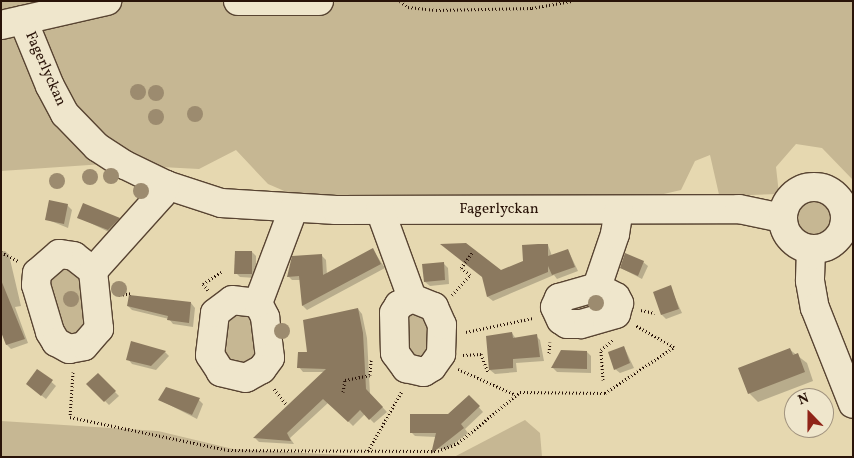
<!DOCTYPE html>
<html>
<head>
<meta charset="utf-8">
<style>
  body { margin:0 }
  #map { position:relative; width:854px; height:458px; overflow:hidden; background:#e6d8b0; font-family:Vollkorn,serif }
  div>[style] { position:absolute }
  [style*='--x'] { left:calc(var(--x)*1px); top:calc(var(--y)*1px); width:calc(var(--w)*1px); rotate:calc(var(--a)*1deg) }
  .green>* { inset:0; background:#c6b793 }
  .shadow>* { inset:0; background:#0003 }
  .building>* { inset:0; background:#8b795f }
  .path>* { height:3px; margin-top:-1.5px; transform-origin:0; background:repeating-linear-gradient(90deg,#291308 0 1px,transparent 0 3.5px) }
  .roads { filter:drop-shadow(1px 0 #584432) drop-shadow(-1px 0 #584432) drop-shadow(0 1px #584432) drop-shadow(0 -1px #584432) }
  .minor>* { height:28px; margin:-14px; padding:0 14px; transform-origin:14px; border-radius:14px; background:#efe6cc }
  .minor>.ring { margin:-14px; padding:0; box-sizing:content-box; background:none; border:28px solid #efe6cc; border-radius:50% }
  .trees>* { width:16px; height:16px; margin:-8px; border-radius:50%; background:#9c8b6f }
  span { translate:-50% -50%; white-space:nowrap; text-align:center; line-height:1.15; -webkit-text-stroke:4px #efe6cc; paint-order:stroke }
  .street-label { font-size:15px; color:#291308 }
  .frame { position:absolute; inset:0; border:2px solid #291308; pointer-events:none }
  .north { position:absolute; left:784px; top:388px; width:50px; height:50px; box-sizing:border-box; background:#efe6cc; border:1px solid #a0927e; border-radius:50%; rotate:338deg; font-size:14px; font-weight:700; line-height:20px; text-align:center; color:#291308 }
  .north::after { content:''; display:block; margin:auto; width:18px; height:22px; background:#8f2418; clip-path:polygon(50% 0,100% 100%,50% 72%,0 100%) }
</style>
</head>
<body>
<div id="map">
  <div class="green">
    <i style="clip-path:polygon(1px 1px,853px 1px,853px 180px,822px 148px,796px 144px,776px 167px,779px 194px,751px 195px,739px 202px,720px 199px,710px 155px,695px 161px,681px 190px,642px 199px,296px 196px,268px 184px,236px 150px,199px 169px,104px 164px,1px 171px)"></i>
    <i style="clip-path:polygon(815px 195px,837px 204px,841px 214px,833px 233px,817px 243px,801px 238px,790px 227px,793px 204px)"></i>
    <i style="clip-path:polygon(55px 261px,91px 279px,96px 321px,70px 344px,40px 282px)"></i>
    <i style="clip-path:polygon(243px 304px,269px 350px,231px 374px,216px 325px)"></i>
    <i style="clip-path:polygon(402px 311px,434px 316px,426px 364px,399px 347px)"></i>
    <i style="clip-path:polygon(525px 420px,540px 433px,542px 457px,454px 457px)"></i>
    <i style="clip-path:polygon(1px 421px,158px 431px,233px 449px,379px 457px,1px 457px)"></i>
  </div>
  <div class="shadow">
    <i style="clip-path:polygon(67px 205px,72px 210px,68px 228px,46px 219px)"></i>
    <i style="clip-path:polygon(78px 217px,119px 219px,123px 223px,113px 234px)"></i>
    <i style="clip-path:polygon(548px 245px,552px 256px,568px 250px,578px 271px,557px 279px,554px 275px,493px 301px,488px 297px,484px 277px,524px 262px)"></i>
    <i style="clip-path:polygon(373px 250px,385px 268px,307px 310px,303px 306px,300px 280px,292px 280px,288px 276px,322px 256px,326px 260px,327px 275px)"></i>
    <i style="clip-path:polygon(5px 251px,9px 255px,21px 306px,15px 307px,28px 343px,11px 349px,7px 345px,1px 302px,1px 252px)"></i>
    <i style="clip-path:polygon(252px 252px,256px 256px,256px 278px,240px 277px,236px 273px)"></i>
    <i style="clip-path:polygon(643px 262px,648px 266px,642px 279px,621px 268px)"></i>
    <i style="clip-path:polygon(443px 263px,448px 268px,449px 284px,430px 286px,425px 282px)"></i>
    <i style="clip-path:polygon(670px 287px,682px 313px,666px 319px,662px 315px)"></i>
    <i style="clip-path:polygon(191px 303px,195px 308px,193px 327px,173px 324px,169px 319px,132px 310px,128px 306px)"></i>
    <i style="clip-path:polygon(358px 309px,362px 314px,367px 338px,370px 394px,387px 412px,374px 423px,365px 414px,353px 426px,329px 402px,290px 438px,294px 444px,259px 442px,255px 438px,324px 372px,303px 372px,299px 367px,308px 353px)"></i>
    <i style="clip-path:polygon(512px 333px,516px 339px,536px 336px,540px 340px,544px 361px,516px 363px,517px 372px,495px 374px,490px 370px)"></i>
    <i style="clip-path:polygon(132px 343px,165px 352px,169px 356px,156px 370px,132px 364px,128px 359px)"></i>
    <i style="clip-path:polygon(624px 347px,634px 368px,620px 373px,615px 369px)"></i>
    <i style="clip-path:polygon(789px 349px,807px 363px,813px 381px,758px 402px,749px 393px)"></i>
    <i style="clip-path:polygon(587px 352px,591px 356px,591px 373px,557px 372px,553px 368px)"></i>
    <i style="clip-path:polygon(38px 370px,56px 386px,46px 399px,32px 388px)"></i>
    <i style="clip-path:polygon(98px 375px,119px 396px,109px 405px,88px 384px)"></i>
    <i style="clip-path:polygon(469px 396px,483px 412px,465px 429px,468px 433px,447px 449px,439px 449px,434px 445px,436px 437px,415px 436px,411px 432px,448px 415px)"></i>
    <i style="clip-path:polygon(160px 400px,199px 400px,203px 404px,197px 419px)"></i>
  </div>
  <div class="building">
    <i style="clip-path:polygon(49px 200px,68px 204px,64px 224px,45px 220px)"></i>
    <i style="clip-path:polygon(83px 203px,120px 218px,108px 230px,77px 218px)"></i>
    <i style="clip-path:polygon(466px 243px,501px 270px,523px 261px,522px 245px,538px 244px,548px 244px,548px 256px,568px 249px,575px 267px,552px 275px,548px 266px,548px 272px,487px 297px,482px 277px,440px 244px)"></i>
    <i style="clip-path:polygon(373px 248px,381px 264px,302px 306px,299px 276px,287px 277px,292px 256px,322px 254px,323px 275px)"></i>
    <i style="clip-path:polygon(235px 251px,252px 251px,252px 274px,234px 274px)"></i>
    <i style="clip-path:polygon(625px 253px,644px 261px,638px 276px,620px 268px)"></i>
    <i style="clip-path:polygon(444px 262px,445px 280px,424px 282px,422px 264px)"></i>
    <i style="clip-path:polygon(1px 280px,25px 339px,6px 345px,1px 332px)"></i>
    <i style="clip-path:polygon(671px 285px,679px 309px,661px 315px,653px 292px)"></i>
    <i style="clip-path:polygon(129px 295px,191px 302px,189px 323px,167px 320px,168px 316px,127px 306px)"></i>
    <i style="clip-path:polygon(358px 308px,363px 333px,366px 389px,383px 407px,369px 420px,360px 410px,348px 422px,323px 399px,287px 433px,291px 441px,253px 438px,326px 369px,297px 368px,298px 352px,307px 352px,303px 320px)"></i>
    <i style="clip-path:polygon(512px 332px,513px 338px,537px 334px,540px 357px,513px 359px,513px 368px,489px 370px,486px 336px)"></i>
    <i style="clip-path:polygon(131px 341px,166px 351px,151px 366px,126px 360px)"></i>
    <i style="clip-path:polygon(624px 346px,630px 363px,614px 370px,608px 352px)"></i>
    <i style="clip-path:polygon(790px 348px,793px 355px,798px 353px,805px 372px,748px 394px,738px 368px)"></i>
    <i style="clip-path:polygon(561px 350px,587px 351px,587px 369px,551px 368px)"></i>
    <i style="clip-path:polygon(37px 369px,53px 380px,41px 396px,26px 384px)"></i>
    <i style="clip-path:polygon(98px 373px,116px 391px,104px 402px,86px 384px)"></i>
    <i style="clip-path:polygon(166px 387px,200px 398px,192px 415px,158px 400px)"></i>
    <i style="clip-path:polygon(469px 395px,480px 406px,461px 424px,464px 428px,431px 454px,436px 433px,410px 433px,410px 414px,448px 414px)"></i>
  </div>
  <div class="path">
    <i style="--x:400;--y:1;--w:10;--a:37"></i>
    <i style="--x:408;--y:7;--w:28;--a:6"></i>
    <i style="--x:436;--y:10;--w:96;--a:-1.2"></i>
    <i style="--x:532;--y:8;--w:40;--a:-10"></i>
    <i style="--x:1;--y:252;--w:19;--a:28"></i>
    <i style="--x:208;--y:290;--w:8;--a:-130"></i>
    <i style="--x:203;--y:284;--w:22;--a:-34"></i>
    <i style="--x:119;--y:295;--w:14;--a:-8"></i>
    <i style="--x:452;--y:295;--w:27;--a:-48"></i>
    <i style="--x:470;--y:275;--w:11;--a:-142"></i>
    <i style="--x:461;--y:268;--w:19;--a:-54"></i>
    <i style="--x:641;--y:310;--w:14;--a:12"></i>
    <i style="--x:466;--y:332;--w:68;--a:-11.8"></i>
    <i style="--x:549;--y:353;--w:11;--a:-85"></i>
    <i style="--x:463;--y:355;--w:18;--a:-3"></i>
    <i style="--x:481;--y:354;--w:19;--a:69"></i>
    <i style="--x:458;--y:369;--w:61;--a:24.1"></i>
    <i style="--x:73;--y:372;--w:45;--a:93.8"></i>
    <i style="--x:70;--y:417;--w:161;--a:11.8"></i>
    <i style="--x:228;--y:450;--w:210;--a:0.3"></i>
    <i style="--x:438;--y:451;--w:22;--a:-22"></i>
    <i style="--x:458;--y:443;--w:80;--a:-39.4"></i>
    <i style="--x:520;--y:392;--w:85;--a:0.7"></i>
    <i style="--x:605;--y:393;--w:83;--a:-33.7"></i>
    <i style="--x:674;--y:347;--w:45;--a:-150.6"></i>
    <i style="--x:603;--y:380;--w:30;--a:-94"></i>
    <i style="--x:601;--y:350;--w:16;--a:-40"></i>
    <i style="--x:274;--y:389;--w:19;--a:51"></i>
    <i style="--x:343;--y:392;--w:12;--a:-81"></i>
    <i style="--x:345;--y:380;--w:25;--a:-11"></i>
    <i style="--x:370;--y:375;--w:15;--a:-86"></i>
    <i style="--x:368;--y:451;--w:69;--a:-60.5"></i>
  </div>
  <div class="roads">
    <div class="minor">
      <i style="--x:238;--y:1;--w:81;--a:0"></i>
      <i style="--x:23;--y:20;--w:71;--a:67.8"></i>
      <i style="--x:50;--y:86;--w:32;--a:62"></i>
      <i style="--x:65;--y:114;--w:46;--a:45.9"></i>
      <i style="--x:97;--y:147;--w:33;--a:33"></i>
      <i style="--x:125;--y:165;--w:46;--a:26"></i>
      <i style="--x:166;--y:185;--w:58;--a:18.1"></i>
      <i style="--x:221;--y:203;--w:115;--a:3.5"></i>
      <i style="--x:336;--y:210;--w:403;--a:-0.1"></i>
      <i style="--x:739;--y:209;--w:44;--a:11.8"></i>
      <i style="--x:1;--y:25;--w:109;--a:-12.8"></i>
      <i class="ring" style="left:783px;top:187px;width:34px;height:34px"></i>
      <i style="--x:380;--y:210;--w:94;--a:70"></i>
      <i style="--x:412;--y:298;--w:15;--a:152"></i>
      <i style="--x:399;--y:305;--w:9;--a:122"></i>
      <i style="--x:394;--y:313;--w:40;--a:88.6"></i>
      <i style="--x:395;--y:353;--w:19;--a:54"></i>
      <i style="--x:406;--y:368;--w:18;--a:13"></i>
      <i style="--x:424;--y:372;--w:9;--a:-32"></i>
      <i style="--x:432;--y:367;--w:16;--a:-55"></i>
      <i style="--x:441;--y:354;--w:29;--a:-88"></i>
      <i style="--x:442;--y:325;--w:20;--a:-114"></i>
      <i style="--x:434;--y:307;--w:24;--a:-158"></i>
      <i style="--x:811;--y:250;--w:31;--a:92"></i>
      <i style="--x:810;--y:281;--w:27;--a:80"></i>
      <i style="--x:815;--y:308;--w:103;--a:68.4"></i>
      <i style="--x:93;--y:271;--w:24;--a:-142"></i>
      <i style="--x:74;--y:256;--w:15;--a:-172"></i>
      <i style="--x:59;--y:254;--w:29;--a:139"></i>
      <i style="--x:37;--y:273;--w:12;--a:95"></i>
      <i style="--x:36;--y:285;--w:49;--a:73.4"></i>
      <i style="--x:50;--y:332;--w:12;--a:59"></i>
      <i style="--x:56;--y:342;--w:15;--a:28"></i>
      <i style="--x:69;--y:349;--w:15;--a:-11"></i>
      <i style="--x:84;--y:346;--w:23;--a:-49"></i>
      <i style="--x:99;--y:329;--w:58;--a:-95.9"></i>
      <i style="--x:93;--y:271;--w:103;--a:-48.1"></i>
      <i style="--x:162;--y:194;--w:10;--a:-66"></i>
      <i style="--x:597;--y:287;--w:21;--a:28"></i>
      <i style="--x:616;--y:297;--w:7;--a:63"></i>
      <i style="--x:619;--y:303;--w:11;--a:105"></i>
      <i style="--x:616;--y:314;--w:37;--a:164"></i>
      <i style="--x:580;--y:324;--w:13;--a:180"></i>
      <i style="--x:567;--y:324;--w:7;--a:-146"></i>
      <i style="--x:561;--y:320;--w:14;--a:-115"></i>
      <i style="--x:555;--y:307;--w:10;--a:-66"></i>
      <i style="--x:559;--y:298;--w:40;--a:-16"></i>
      <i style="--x:597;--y:287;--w:56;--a:-71.2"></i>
      <i style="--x:615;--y:234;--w:24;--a:-81"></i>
      <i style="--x:258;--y:303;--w:16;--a:63"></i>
      <i style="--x:265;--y:317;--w:41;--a:83"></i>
      <i style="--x:270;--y:358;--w:14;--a:126"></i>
      <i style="--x:262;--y:369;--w:18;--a:151"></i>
      <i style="--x:246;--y:378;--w:26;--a:-167"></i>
      <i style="--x:221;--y:372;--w:20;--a:-123"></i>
      <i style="--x:210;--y:355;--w:42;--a:-83.2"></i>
      <i style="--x:215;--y:313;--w:21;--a:-37"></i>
      <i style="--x:232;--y:300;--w:26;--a:7"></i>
      <i style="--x:258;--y:303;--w:99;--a:-69.4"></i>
    </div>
  </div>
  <div class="trees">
    <i style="left:138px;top:92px"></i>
    <i style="left:156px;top:93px"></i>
    <i style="left:195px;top:114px"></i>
    <i style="left:156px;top:117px"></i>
    <i style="left:111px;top:176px"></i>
    <i style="left:90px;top:177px"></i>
    <i style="left:57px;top:181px"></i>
    <i style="left:141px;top:191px"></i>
    <i style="left:119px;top:289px"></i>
    <i style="left:71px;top:299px"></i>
    <i style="left:596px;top:303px"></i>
    <i style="left:282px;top:331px"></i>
  </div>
  <div class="street-label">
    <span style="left:45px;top:69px;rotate:66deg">Fagerlyckan</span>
    <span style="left:499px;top:210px">Fagerlyckan</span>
  </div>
  <div class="frame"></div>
  <div class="north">N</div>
</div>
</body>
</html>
